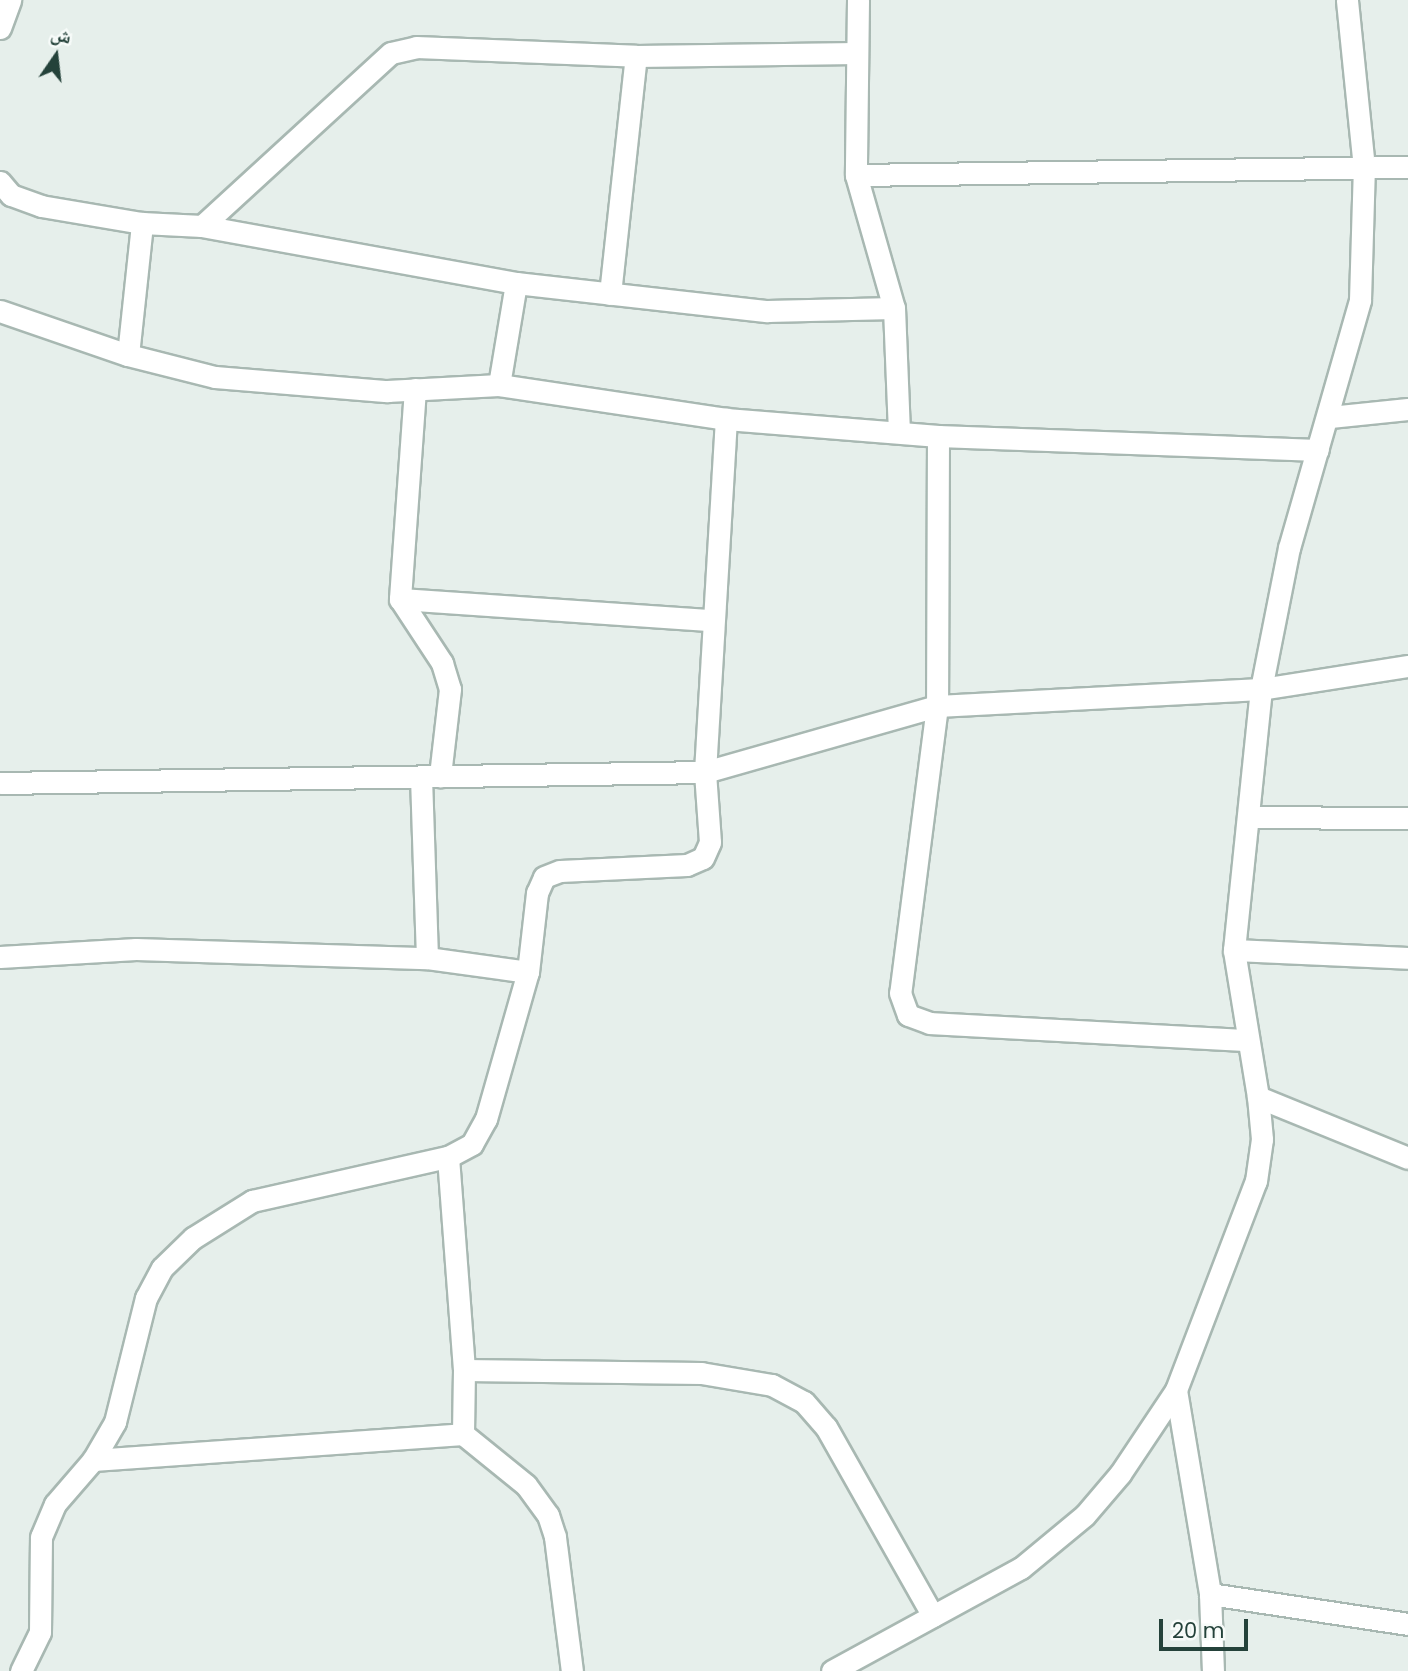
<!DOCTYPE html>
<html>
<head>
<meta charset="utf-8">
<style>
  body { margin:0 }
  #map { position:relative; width:1408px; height:1671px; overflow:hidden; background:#e6efeb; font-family:Poppins,"Noto Naskh Arabic",sans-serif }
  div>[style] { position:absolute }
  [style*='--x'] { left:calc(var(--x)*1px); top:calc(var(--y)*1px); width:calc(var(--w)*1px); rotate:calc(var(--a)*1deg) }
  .roads { filter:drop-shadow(2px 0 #a8b8b2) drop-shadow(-2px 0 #a8b8b2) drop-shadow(0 2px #a8b8b2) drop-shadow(0 -2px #a8b8b2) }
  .street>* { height:21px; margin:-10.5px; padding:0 10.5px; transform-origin:10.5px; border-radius:10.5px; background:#fff }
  span { translate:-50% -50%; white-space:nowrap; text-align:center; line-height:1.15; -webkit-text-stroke:5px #f7fbf9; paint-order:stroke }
  .north { position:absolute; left:21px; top:21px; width:70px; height:70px; -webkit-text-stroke:5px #f7fbf9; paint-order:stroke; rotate:14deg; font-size:19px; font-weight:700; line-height:28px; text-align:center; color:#24423a }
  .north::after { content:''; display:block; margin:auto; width:24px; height:32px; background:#24423a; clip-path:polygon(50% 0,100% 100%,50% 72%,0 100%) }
  .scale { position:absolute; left:1159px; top:1619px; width:89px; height:32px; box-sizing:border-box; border:4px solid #24423a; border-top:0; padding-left:9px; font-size:21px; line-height:24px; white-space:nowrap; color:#24423a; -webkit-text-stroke:5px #f7fbf9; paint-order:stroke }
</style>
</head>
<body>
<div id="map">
  <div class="roads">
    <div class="street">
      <i style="--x:858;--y:0;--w:175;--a:90.7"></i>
      <i style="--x:856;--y:175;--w:138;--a:74.1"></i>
      <i style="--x:894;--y:308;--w:124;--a:87.7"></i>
      <i style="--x:0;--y:28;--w:30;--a:-70"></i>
      <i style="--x:856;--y:175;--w:552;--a:-0.83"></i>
      <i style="--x:0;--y:182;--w:17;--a:50"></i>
      <i style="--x:11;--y:195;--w:32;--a:20"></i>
      <i style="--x:41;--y:206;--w:102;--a:9.6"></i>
      <i style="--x:142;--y:223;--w:60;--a:2.9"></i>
      <i style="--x:202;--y:226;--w:319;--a:10.3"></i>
      <i style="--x:516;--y:283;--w:253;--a:6.4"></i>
      <i style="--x:767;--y:311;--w:127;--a:-1.4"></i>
      <i style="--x:202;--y:226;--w:256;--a:-42.5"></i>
      <i style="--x:391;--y:53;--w:26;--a:-13"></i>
      <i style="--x:416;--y:47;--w:220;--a:2.3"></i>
      <i style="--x:636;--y:56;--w:221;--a:-0.8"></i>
      <i style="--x:610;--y:294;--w:239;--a:-83.8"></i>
      <i style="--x:0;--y:311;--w:135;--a:19"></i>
      <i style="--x:128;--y:355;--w:90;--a:14.2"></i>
      <i style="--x:215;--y:377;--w:173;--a:4.7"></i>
      <i style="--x:387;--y:391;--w:112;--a:-3.1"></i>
      <i style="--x:499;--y:385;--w:230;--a:8.5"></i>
      <i style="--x:726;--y:419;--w:213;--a:4.6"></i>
      <i style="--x:938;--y:436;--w:380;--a:2.1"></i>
      <i style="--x:128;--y:355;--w:133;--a:-83.9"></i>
      <i style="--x:499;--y:385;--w:103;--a:-80.5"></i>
      <i style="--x:415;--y:389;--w:211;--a:94.1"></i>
      <i style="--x:400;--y:599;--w:77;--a:56.7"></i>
      <i style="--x:442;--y:663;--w:27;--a:73"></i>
      <i style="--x:450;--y:689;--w:88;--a:96.6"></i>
      <i style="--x:1330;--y:417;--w:78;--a:-5.9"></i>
      <i style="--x:938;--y:436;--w:270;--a:90.2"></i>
      <i style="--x:937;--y:706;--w:289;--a:97.3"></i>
      <i style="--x:900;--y:993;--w:23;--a:70"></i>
      <i style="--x:908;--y:1015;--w:23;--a:20"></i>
      <i style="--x:930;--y:1023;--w:318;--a:3.1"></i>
      <i style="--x:400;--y:599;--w:313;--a:3.9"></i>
      <i style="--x:421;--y:777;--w:181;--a:88.1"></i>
      <i style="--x:0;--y:783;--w:705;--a:-0.89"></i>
      <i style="--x:705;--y:772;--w:241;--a:-15.9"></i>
      <i style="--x:937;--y:706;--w:324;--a:-3"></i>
      <i style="--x:1261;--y:689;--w:149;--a:-8.9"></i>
      <i style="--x:1248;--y:817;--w:160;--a:0.4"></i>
      <i style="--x:1234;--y:950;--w:174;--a:2.6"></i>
      <i style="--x:0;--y:957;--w:136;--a:-3.4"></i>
      <i style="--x:136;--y:949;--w:291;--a:1.8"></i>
      <i style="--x:427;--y:958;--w:102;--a:7.9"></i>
      <i style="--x:1258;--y:1097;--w:162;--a:22.1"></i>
      <i style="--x:448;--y:1157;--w:214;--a:85.7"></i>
      <i style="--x:464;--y:1370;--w:64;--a:90.9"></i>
      <i style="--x:464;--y:1370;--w:237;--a:0.7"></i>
      <i style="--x:701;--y:1373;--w:72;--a:9.6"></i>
      <i style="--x:772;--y:1385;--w:36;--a:28"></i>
      <i style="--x:804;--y:1402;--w:33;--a:49"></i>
      <i style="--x:826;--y:1427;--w:217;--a:60.5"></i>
      <i style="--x:1176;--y:1390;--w:207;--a:80.5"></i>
      <i style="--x:1210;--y:1594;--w:77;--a:87.8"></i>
      <i style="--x:93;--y:1460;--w:371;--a:-4"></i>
      <i style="--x:463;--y:1434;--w:81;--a:39"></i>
      <i style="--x:526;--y:1485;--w:37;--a:54"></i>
      <i style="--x:548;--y:1515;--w:23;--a:72"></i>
      <i style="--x:555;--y:1537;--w:135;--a:82.8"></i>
      <i style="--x:1210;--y:1594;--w:200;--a:8.6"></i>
      <i style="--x:21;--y:1671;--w:43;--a:-64"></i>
      <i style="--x:40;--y:1632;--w:95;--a:-89.4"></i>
      <i style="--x:41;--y:1537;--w:36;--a:-67"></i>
      <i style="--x:55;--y:1504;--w:58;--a:-49.2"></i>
      <i style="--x:93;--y:1460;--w:44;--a:-59.9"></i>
      <i style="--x:115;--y:1422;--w:128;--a:-76"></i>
      <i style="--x:146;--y:1298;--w:34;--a:-62"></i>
      <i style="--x:162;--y:1268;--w:43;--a:-44.1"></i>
      <i style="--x:193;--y:1238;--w:70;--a:-32.1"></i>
      <i style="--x:252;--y:1201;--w:201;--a:-12.7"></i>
      <i style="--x:448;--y:1157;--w:27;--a:-28"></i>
      <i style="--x:472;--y:1144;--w:29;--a:-61"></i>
      <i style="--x:486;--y:1119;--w:153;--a:-74.1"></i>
      <i style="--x:528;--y:972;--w:80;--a:-83.5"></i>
      <i style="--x:537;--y:893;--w:17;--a:-66"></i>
      <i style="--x:544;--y:877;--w:17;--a:-21"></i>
      <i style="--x:560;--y:871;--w:127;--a:-2.7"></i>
      <i style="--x:687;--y:865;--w:17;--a:-24"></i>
      <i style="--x:703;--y:858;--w:17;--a:-66"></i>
      <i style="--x:710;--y:842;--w:70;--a:-94.1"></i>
      <i style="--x:705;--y:772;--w:354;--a:-86.6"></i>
      <i style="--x:832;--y:1671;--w:215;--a:-28.6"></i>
      <i style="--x:1021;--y:1568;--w:83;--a:-39.6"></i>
      <i style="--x:1085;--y:1515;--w:54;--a:-49.5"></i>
      <i style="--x:1120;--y:1474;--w:101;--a:-56.3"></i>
      <i style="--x:1176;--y:1390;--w:224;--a:-69.1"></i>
      <i style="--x:1256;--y:1181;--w:42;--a:-81.9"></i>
      <i style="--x:1262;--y:1139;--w:42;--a:-95.4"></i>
      <i style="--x:1258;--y:1097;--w:149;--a:-99.3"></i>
      <i style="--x:1234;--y:950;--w:262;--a:-84.1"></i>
      <i style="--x:1261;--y:689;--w:144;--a:-78.8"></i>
      <i style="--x:1289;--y:548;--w:258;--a:-74"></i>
      <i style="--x:1360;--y:300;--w:132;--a:-88.3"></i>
      <i style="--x:1364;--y:168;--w:169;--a:-95.8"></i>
    </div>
  </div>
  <div class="north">ش</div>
  <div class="scale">20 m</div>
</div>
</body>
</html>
